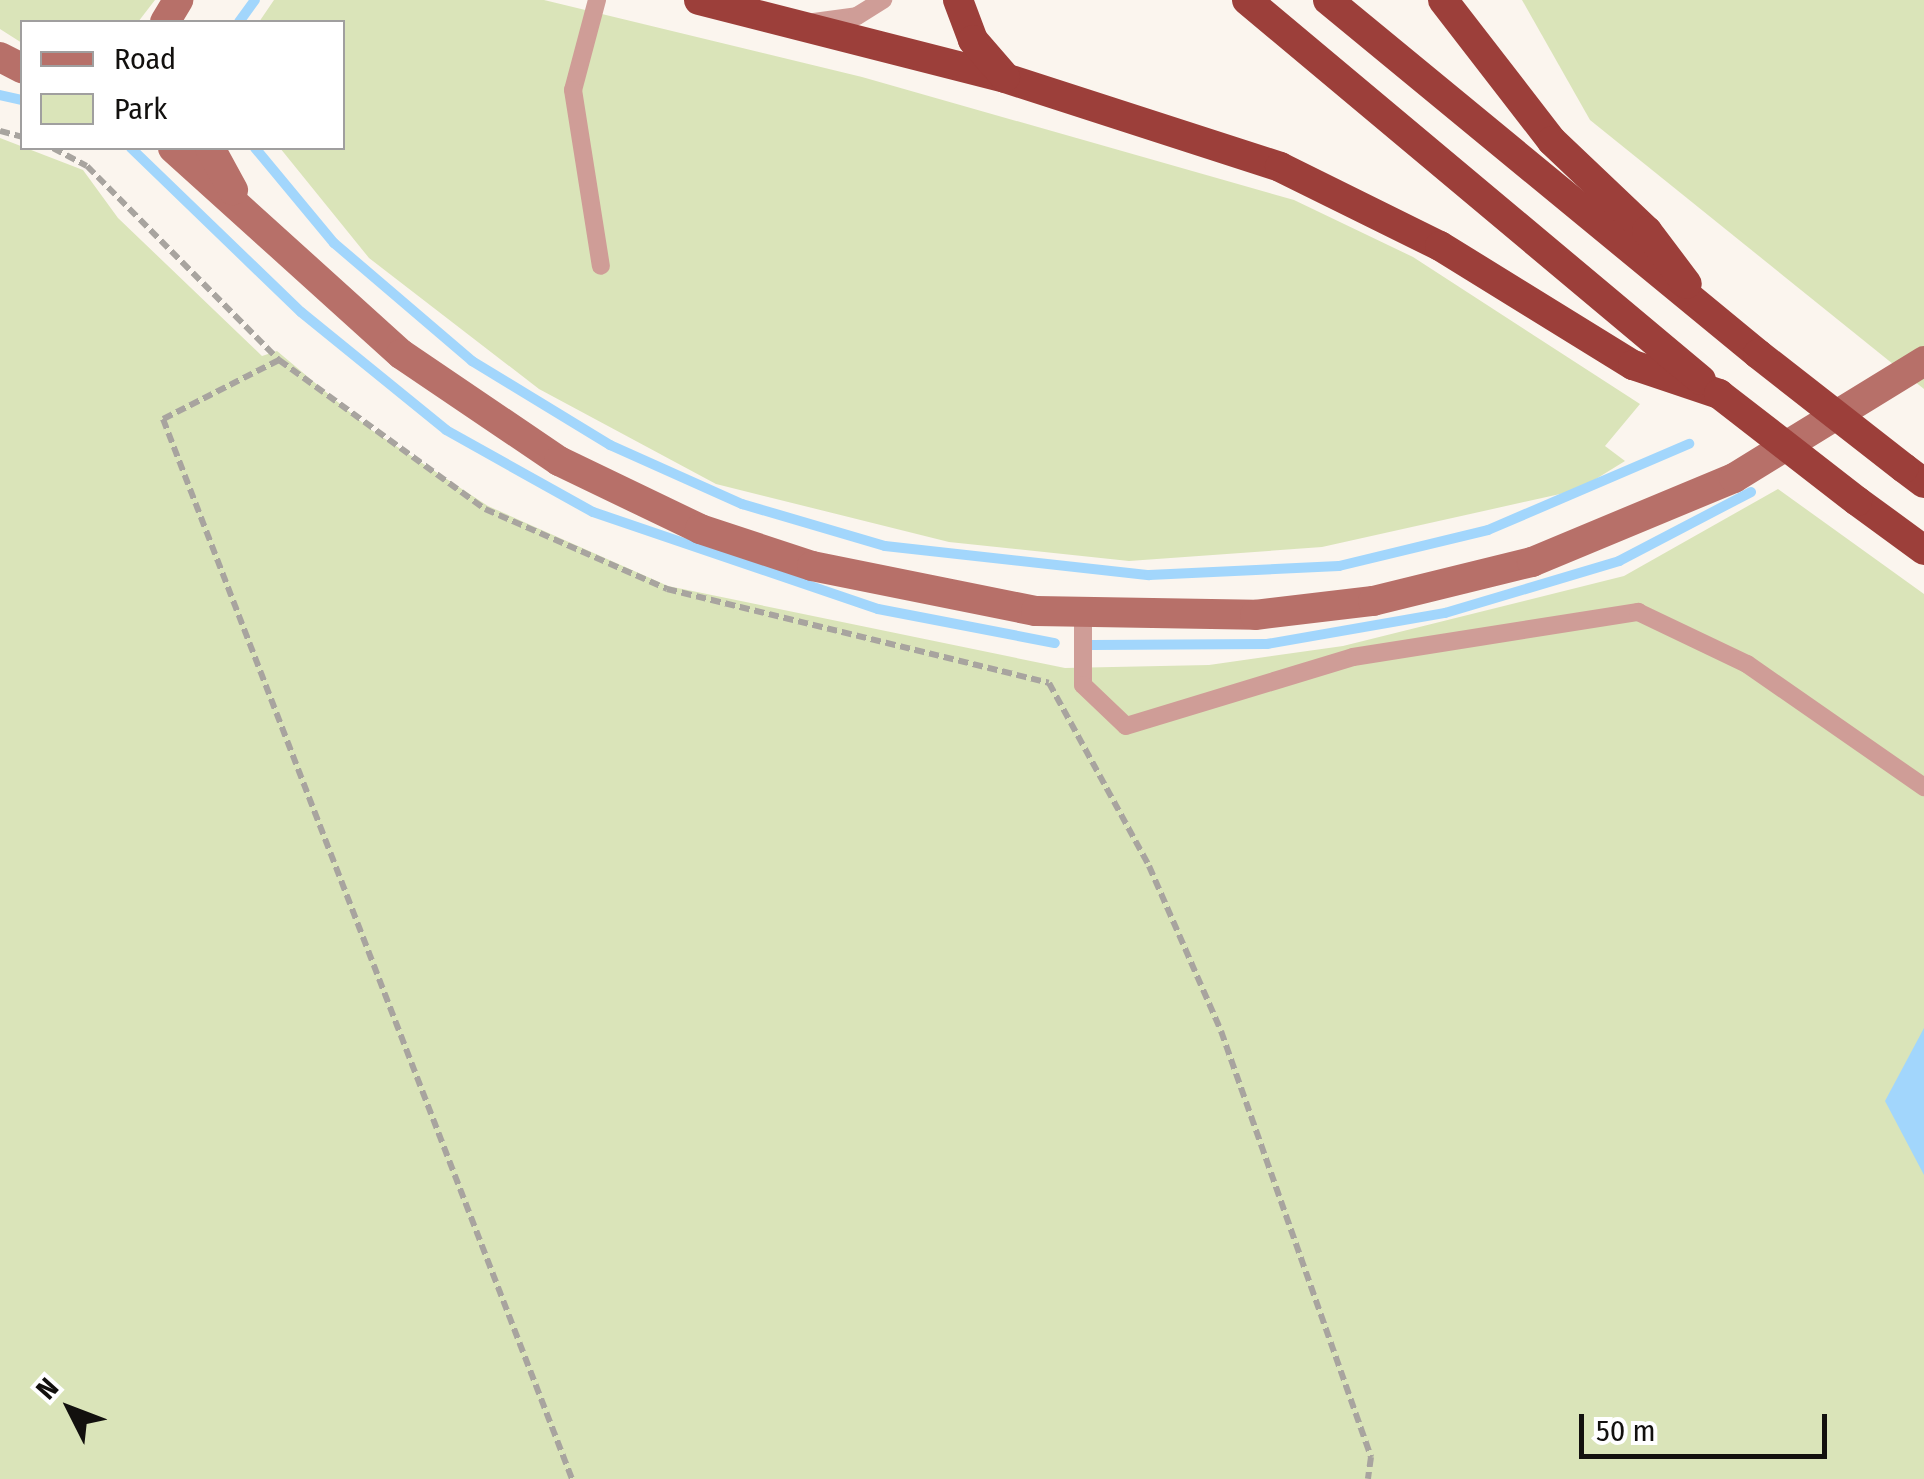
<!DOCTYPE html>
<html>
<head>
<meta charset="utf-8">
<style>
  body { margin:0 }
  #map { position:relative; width:1924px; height:1479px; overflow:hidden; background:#fbf5ee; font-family:"Fira Sans Condensed",sans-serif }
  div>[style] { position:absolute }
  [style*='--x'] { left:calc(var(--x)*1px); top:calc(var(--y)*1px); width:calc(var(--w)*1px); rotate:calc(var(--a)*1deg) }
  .green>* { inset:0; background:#dae4b9 }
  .water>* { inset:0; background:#a2d6fc }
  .stream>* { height:10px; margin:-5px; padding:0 5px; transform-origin:5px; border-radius:5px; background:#a2d6fc }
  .path>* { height:6px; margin-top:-3px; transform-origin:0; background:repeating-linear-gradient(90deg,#a8a49f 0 10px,transparent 0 15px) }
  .service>* { height:18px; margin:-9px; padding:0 9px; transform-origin:9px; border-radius:9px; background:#cf9d97 }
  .secondary>* { height:30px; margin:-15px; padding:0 15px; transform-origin:15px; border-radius:15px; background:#b77069 }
  .trunk>* { height:30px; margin:-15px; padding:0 15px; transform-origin:15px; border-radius:15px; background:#9c3f3a }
  .trunk-bridge>* { height:30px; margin:-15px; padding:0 15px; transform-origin:15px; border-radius:15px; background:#9c3f3a }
  span { translate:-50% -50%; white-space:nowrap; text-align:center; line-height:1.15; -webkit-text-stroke:9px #fff; paint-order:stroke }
  .legend { position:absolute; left:20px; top:20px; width:325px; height:130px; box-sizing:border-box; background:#fff; border:2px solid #a09f9f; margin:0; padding:12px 18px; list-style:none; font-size:30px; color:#12100e }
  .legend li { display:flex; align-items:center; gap:20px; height:50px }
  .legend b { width:50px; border:2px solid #a09f9f }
  .north { position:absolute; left:20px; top:1359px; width:100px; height:100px; -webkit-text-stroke:8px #fff; paint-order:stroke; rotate:312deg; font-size:28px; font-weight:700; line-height:40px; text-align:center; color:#12100e }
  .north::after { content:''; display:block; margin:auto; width:35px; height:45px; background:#12100e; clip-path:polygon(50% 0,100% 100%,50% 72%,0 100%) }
  .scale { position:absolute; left:1579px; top:1414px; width:248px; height:45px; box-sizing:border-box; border:5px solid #12100e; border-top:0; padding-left:12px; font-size:30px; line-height:35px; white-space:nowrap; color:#12100e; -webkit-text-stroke:8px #fff; paint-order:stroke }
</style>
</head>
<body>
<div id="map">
  <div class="green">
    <i style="clip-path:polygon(0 0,155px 0,138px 22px,22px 22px,22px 43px,0 29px)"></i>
    <i style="clip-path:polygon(274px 0,544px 0,862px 77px,1294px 200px,1413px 257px,1640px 404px,1605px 446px,1625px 461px,1578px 490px,1322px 547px,1129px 561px,949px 542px,716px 484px,539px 389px,369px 258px,280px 148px,342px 148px,342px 22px,259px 22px)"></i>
    <i style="clip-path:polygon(1522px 0,1924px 0,1924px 389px,1590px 120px)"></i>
    <i style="clip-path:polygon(0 138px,83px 170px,118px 218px,262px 356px,277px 351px,370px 429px,488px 506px,668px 586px,1065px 668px,1209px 665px,1343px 646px,1624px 576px,1778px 489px,1924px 594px,1924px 1479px,0 1479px)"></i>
  </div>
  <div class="water">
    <i style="clip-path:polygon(1924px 1028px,1924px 1175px,1885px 1101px)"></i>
  </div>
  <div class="stream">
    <i style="--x:239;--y:22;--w:27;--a:-54"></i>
    <i style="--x:0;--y:95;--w:23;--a:13"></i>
    <i style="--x:131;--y:148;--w:236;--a:44"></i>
    <i style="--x:301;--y:312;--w:187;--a:39.1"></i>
    <i style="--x:446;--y:430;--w:168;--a:29.2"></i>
    <i style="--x:593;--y:512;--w:301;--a:18.8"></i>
    <i style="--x:878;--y:609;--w:180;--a:10.9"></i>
    <i style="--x:255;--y:148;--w:124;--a:50.3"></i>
    <i style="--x:334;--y:243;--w:182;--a:40.5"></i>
    <i style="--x:472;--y:361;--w:162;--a:31.3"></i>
    <i style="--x:610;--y:445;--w:145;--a:24.1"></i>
    <i style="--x:742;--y:504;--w:149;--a:16.4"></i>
    <i style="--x:885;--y:546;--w:266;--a:6.3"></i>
    <i style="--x:1149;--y:575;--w:190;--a:-2.7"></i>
    <i style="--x:1339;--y:566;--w:153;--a:-13.6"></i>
    <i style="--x:1488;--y:530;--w:219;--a:-23.2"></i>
    <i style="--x:1092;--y:645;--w:175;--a:-0.3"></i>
    <i style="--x:1267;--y:644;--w:181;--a:-9.9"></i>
    <i style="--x:1445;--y:613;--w:182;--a:-16.6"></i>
    <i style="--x:1619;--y:561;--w:149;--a:-27.6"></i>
  </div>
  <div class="path">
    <i style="--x:0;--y:131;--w:23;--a:15"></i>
    <i style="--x:53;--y:148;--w:38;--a:28"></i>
    <i style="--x:87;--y:166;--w:273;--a:45.3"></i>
    <i style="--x:279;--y:360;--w:254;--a:35.9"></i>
    <i style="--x:485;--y:509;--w:199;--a:23.7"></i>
    <i style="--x:667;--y:589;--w:393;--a:13.8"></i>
    <i style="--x:1049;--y:683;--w:209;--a:61.3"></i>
    <i style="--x:1149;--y:866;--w:180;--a:66.4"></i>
    <i style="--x:1221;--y:1031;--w:452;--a:70.6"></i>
    <i style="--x:1371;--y:1457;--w:22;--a:98"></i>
    <i style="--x:279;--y:360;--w:130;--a:153"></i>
    <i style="--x:163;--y:419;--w:1136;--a:68.9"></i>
  </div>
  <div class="service">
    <i style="--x:597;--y:0;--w:93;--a:104.9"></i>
    <i style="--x:573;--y:90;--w:178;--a:81"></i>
    <i style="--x:814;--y:22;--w:43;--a:-7.9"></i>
    <i style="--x:857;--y:16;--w:31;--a:-32"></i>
    <i style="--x:1083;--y:612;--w:73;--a:90"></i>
    <i style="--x:1083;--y:685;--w:59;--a:43.6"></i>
    <i style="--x:1126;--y:726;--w:237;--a:-16.9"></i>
    <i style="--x:1353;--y:657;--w:289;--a:-9"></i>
    <i style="--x:1638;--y:612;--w:121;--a:25.5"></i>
    <i style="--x:1747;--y:664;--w:216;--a:34.8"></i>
  </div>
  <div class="secondary">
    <i style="--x:165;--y:22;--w:26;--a:-59"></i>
    <i style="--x:0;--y:57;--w:25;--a:27"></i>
    <i style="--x:173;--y:148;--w:307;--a:42.1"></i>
    <i style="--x:401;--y:354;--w:191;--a:34.1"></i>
    <i style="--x:559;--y:461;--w:157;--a:25.7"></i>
    <i style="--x:700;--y:529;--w:118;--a:18.3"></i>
    <i style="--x:812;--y:566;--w:228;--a:11.4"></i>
    <i style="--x:1036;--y:611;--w:219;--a:1"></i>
    <i style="--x:1255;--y:615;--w:119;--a:-6.8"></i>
    <i style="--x:1373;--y:601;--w:164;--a:-13.8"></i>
    <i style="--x:1532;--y:562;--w:219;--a:-22.6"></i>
    <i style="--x:1734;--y:478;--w:223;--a:-31.6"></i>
    <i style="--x:210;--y:148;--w:48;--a:61.3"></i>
  </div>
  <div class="trunk">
    <i style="--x:699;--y:0;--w:316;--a:14.3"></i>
    <i style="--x:1005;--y:78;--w:289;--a:17.9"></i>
    <i style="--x:1280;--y:167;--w:178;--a:26.3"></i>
    <i style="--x:1440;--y:246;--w:227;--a:31.7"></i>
    <i style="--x:1633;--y:365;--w:91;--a:18.6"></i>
    <i style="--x:958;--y:0;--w:43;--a:69.4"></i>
    <i style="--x:973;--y:40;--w:49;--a:49.1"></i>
    <i style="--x:1247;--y:0;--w:592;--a:39.93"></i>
    <i style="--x:1328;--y:0;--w:557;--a:39.46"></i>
    <i style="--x:1443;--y:0;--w:178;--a:52.3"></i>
    <i style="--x:1552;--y:141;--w:131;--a:43.5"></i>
    <i style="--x:1647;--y:231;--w:66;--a:53"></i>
    <i style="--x:1904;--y:468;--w:25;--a:37"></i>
    <i style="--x:1857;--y:501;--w:83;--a:36.2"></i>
  </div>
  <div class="trunk-bridge">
    <i style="--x:1758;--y:354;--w:185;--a:38"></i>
    <i style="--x:1719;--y:394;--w:175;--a:37.8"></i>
  </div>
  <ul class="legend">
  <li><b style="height:12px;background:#b77069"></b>Road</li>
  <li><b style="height:28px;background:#dae4b9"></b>Park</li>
  </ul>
  <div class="north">N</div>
  <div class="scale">50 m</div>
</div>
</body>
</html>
